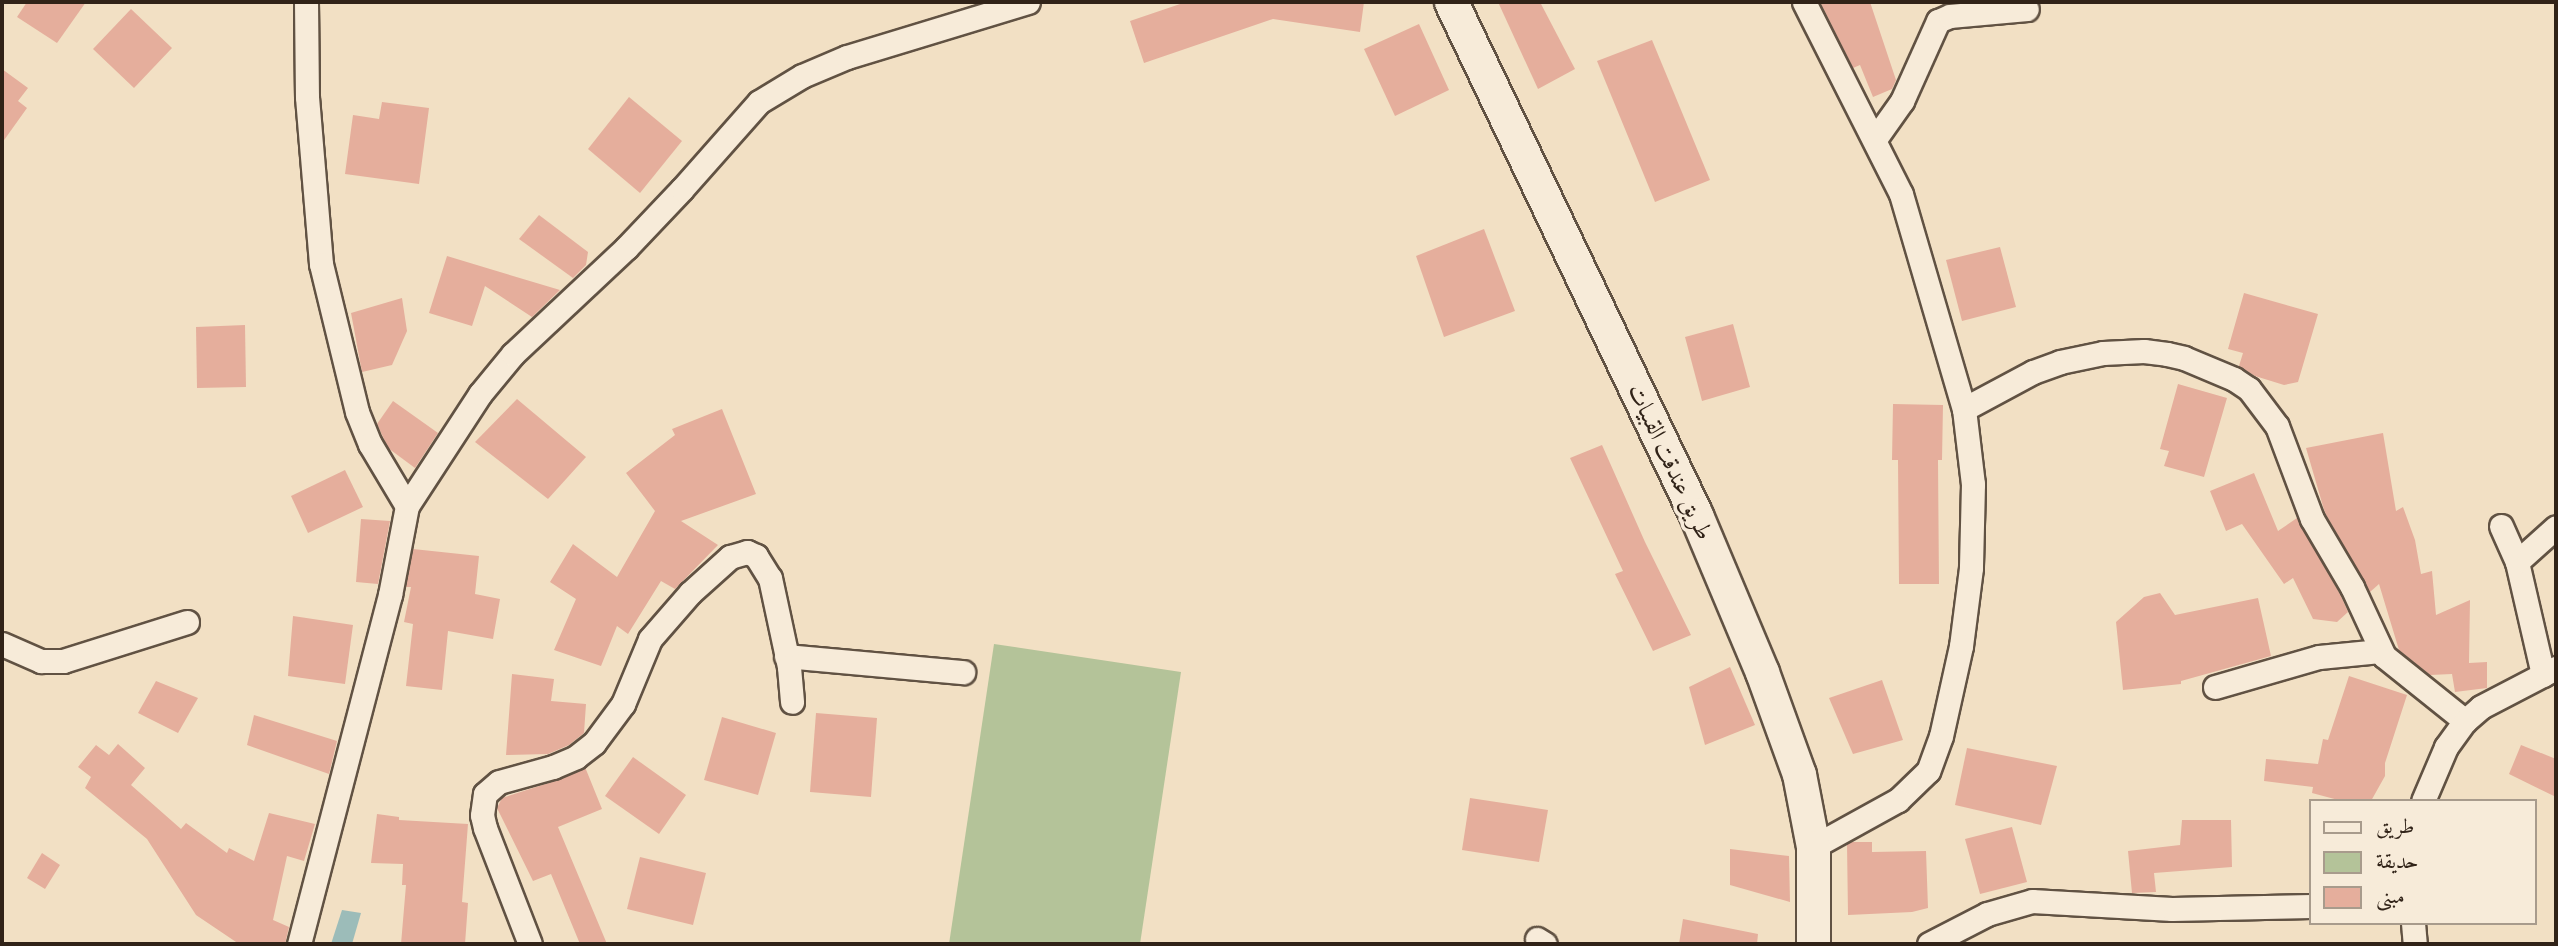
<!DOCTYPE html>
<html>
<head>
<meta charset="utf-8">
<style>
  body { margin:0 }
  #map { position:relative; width:2558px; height:946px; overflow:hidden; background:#f2e0c4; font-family:"IM FELL Double Pica",Amiri,serif }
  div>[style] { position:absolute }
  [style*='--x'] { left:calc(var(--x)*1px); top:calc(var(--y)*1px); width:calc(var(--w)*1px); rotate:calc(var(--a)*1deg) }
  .green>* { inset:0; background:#b4c399 }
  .water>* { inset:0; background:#9cbcb9 }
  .building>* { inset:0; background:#e5ae9c }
  .roads { filter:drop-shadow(2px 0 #615243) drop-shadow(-2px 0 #615243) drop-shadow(0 2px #615243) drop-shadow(0 -2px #615243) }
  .street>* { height:23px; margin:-11.5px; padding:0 11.5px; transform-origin:11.5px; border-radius:11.5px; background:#f7ebd9 }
  .secondary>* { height:33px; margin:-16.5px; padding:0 16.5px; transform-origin:16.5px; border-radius:16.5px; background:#f7ebd9 }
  span { translate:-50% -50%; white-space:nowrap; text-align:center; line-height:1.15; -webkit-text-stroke:7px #f7ebd9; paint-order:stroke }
  .street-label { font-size:24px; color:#312318 }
  .frame { position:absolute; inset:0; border:4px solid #312318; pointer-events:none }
  .legend { position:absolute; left:2309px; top:799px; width:228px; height:126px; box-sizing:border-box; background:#f7ebd9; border:2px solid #a89b8c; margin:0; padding:9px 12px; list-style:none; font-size:21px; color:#312318 }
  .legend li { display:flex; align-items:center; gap:14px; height:35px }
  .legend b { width:35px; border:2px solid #a89b8c }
</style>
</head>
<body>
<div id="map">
  <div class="green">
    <i style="clip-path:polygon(994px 644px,1181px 672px,1140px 944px,949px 944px)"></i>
  </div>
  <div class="water">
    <i style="clip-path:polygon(342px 910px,361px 913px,352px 944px,331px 944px)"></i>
  </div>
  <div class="building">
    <i style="clip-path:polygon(27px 2px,86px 2px,57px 43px,17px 17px)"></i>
    <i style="clip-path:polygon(1186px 2px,1364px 2px,1360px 32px,1273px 19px,1144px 63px,1130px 21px)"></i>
    <i style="clip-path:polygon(1498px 2px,1540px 2px,1575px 69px,1538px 89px)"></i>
    <i style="clip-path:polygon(1820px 2px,1870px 2px,1896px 80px,1892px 89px,1873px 97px,1860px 65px,1853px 68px)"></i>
    <i style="clip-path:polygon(131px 9px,172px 48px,134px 88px,93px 49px)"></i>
    <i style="clip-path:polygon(1419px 24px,1449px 90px,1395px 116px,1364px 49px)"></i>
    <i style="clip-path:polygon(1652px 40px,1710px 180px,1655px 202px,1597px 61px)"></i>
    <i style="clip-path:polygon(2px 69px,28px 88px,18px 101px,27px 108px,2px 143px)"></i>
    <i style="clip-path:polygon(629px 97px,682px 141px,640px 193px,588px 149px)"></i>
    <i style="clip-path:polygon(382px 102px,429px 108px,419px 184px,345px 174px,353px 115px,379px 119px)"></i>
    <i style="clip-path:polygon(539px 215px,588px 252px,586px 265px,573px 278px,519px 239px)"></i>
    <i style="clip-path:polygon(1484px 229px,1515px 311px,1444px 337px,1416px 256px)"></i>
    <i style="clip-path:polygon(2000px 247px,2016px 307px,1962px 321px,1946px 260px)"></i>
    <i style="clip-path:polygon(447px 256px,490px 269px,560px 290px,532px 317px,485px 286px,472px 326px,429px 313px)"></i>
    <i style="clip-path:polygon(2244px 293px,2318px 314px,2298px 382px,2284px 385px,2255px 376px,2239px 366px,2243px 353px,2228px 349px)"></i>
    <i style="clip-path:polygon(402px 298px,407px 331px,392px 365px,362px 372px,351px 313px)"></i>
    <i style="clip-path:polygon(1733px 324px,1750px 387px,1702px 401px,1685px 337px)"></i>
    <i style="clip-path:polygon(245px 325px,246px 387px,197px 388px,196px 327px)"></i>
    <i style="clip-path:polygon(2178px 384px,2227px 398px,2204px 477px,2164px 466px,2169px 451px,2160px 449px)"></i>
    <i style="clip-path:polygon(517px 399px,586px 457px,548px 499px,475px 442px)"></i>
    <i style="clip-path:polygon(393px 401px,438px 433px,415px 468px,388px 448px,377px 424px)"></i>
    <i style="clip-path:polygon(1893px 404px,1943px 405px,1942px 460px,1938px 460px,1939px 584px,1899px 584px,1898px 460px,1892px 460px)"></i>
    <i style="clip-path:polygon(722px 409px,756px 494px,681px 521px,718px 545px,675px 589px,661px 581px,628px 634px,617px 626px,601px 666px,554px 650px,576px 599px,550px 582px,573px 544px,617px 577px,655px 511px,626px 473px,675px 435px,672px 429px)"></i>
    <i style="clip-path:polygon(2383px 433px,2396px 511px,2403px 507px,2415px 540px,2421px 574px,2432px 571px,2436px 615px,2470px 600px,2469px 663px,2487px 662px,2487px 688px,2455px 692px,2452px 674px,2430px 675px,2399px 650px,2379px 584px,2370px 592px,2325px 513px,2306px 448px)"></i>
    <i style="clip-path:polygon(1602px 445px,1645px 542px,1691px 635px,1653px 651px,1615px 574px,1623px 571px,1570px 458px)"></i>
    <i style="clip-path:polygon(345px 470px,363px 507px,308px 533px,291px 496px)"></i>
    <i style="clip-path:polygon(2254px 473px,2278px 531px,2297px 518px,2340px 594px,2348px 612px,2337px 622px,2313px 619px,2293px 578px,2284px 584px,2242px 524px,2226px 531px,2210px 491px)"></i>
    <i style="clip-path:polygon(361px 519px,390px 521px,378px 584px,356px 582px)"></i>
    <i style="clip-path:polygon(413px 549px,479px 556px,475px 594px,500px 599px,493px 639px,448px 631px,442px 690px,406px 686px,413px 624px,404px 622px,411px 587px,406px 587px)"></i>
    <i style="clip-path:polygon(2160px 593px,2175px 615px,2258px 598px,2271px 656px,2181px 681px,2181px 684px,2123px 690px,2116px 622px,2144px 597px)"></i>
    <i style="clip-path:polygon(293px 616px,353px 625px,345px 684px,288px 676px)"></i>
    <i style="clip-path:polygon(1730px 667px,1755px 725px,1705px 745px,1689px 687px)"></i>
    <i style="clip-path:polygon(512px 674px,554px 679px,551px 701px,586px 704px,584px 733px,569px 745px,548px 754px,506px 755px)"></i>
    <i style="clip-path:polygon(2349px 676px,2407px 695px,2385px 763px,2385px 776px,2371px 801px,2342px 801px,2312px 793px,2313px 787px,2264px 781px,2266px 759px,2318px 764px,2323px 739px,2328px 740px)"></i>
    <i style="clip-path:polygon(1882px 680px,1903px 740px,1853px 754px,1829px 698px)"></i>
    <i style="clip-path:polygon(156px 681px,198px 698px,178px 733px,138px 713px)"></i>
    <i style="clip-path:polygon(816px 713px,877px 718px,871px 797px,810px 792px)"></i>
    <i style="clip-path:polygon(254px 715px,337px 741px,329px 774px,247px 745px)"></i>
    <i style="clip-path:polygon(722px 717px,776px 733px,758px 795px,704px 780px)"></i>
    <i style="clip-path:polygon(118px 744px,145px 768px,131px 785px,181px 829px,186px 823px,227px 853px,229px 848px,254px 861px,269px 813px,315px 824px,304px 861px,287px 856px,273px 920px,289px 927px,285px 944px,239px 944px,196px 915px,147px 839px,85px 788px,91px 777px,78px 767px,96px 745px,109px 755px)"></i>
    <i style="clip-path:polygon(2521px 745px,2556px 759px,2556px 797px,2509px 774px)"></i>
    <i style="clip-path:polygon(1967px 748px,2057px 766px,2041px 825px,1955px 805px)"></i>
    <i style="clip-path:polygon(633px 757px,686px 795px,659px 834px,605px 796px)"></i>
    <i style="clip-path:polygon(585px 767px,602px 809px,558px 827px,607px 944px,580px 944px,551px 874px,533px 881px,497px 808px,502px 798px,558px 780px)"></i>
    <i style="clip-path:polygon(1470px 798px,1548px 810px,1539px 862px,1462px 850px)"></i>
    <i style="clip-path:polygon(377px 814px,399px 817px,399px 820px,468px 824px,462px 902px,468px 903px,465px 944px,401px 944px,406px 885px,402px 885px,403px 864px,371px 863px)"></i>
    <i style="clip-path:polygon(2182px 820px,2231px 820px,2232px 867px,2154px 873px,2156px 892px,2132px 893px,2128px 851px,2180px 845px)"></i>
    <i style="clip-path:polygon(2012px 827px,2027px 882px,1980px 894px,1965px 839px)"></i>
    <i style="clip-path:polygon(1851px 842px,1872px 842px,1872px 852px,1926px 851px,1928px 908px,1912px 912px,1848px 915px,1847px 844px)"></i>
    <i style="clip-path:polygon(1730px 849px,1789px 856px,1790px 902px,1730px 885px)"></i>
    <i style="clip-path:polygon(42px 853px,60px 865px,45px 889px,27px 878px)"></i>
    <i style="clip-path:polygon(640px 857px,706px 873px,693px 925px,627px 909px)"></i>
    <i style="clip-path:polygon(1683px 919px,1758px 934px,1757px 944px,1679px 944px)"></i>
  </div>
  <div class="roads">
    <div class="street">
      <i style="--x:306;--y:2;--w:95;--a:89.4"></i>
      <i style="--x:307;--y:97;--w:168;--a:85.2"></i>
      <i style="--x:321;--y:264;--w:152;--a:76.3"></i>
      <i style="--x:357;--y:412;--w:35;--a:68"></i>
      <i style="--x:370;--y:444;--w:72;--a:59.2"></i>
      <i style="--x:1804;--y:2;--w:215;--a:63.2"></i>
      <i style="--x:1901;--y:194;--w:224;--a:73.7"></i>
      <i style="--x:1964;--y:409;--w:76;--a:83.2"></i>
      <i style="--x:1973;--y:484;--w:84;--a:91.4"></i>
      <i style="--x:1971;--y:568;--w:79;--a:97.3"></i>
      <i style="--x:1961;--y:646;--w:92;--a:102.5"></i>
      <i style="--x:1941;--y:736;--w:37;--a:110"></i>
      <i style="--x:1928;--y:771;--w:42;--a:136"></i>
      <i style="--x:1898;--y:800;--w:97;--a:151.1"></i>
      <i style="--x:1875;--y:139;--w:47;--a:-54.6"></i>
      <i style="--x:1902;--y:101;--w:88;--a:-65.8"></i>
      <i style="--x:1938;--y:21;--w:13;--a:-23"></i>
      <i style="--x:1950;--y:16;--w:77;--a:-5.2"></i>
      <i style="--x:1964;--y:409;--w:78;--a:-28.2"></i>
      <i style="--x:2033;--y:372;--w:29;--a:-20"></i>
      <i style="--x:2060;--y:362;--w:44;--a:-11.8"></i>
      <i style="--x:2103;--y:353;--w:41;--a:-2.8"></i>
      <i style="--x:2144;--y:351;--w:23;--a:7"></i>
      <i style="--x:2167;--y:354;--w:17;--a:13"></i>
      <i style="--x:2184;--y:358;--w:54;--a:22.8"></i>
      <i style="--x:2234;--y:379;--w:18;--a:34"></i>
      <i style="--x:2249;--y:389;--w:46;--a:52.9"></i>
      <i style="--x:2277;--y:426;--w:99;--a:69.4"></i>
      <i style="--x:2312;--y:519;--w:79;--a:59.5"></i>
      <i style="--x:2352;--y:587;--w:76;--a:65.1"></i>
      <i style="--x:2384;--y:656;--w:104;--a:38.7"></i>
      <i style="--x:2501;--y:526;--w:39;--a:66"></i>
      <i style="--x:2517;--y:562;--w:116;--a:77"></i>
      <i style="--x:2517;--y:562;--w:52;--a:-41.9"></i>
      <i style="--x:2;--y:644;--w:43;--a:23.6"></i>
      <i style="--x:41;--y:661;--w:22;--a:0"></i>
      <i style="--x:63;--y:661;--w:130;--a:-17.5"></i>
      <i style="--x:786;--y:656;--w:178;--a:5.2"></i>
      <i style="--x:2215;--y:687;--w:108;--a:-16.1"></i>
      <i style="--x:2319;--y:657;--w:61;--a:-5.6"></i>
      <i style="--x:2423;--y:801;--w:59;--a:-66.9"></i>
      <i style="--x:2446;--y:747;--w:32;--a:-54"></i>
      <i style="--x:2465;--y:721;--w:21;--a:-41"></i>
      <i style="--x:2481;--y:707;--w:85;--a:-27.5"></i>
      <i style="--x:2413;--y:923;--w:21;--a:85"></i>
      <i style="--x:1537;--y:939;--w:9;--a:32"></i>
      <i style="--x:299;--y:944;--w:361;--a:-75.4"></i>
      <i style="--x:390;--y:595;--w:91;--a:-79.2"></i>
      <i style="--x:407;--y:506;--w:134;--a:-56.9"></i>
      <i style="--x:480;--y:394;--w:52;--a:-50.5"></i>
      <i style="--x:513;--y:354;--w:155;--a:-43.2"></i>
      <i style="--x:626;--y:248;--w:81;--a:-46.5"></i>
      <i style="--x:682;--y:189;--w:116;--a:-48.5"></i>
      <i style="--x:759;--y:102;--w:50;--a:-31.2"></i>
      <i style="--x:802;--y:76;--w:49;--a:-22.9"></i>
      <i style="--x:847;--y:57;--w:189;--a:-16.9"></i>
      <i style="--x:530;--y:944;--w:124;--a:-111.2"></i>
      <i style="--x:485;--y:828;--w:13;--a:-103"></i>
      <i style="--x:482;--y:815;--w:21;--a:-82"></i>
      <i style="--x:485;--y:794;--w:18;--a:-41"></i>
      <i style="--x:499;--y:782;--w:56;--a:-15.5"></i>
      <i style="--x:553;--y:767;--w:25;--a:-23"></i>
      <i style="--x:576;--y:757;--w:23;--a:-38"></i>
      <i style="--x:594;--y:743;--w:49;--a:-53.4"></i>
      <i style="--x:623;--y:704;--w:70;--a:-67.4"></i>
      <i style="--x:650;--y:639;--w:61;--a:-49"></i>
      <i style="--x:690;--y:593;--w:54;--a:-42"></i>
      <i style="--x:730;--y:557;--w:18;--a:-16"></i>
      <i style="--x:747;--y:552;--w:10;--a:24"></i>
      <i style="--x:756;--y:556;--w:26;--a:58"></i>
      <i style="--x:770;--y:578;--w:91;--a:77.9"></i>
      <i style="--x:789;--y:667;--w:35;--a:85"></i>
      <i style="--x:1929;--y:944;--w:65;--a:-27.3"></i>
      <i style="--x:1987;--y:914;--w:47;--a:-16.1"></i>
      <i style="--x:2032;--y:901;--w:140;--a:3.3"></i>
      <i style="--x:2172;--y:909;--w:139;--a:-1.2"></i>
    </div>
    <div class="secondary">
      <i style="--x:1451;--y:2;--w:569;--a:64.47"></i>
      <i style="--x:1696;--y:515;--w:170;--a:67.2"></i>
      <i style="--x:1762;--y:672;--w:109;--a:70.1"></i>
      <i style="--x:1799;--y:774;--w:74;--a:79.1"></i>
      <i style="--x:1813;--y:847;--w:97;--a:90"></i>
    </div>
  </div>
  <div class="street-label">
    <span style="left:1670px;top:462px;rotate:65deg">طريق عندقت القبيات</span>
  </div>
  <div class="frame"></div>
  <ul class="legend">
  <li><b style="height:9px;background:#f7ebd9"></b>طريق</li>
  <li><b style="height:19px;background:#b4c399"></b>حديقة</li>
  <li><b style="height:19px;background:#e5ae9c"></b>مبنى</li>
  </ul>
</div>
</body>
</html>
